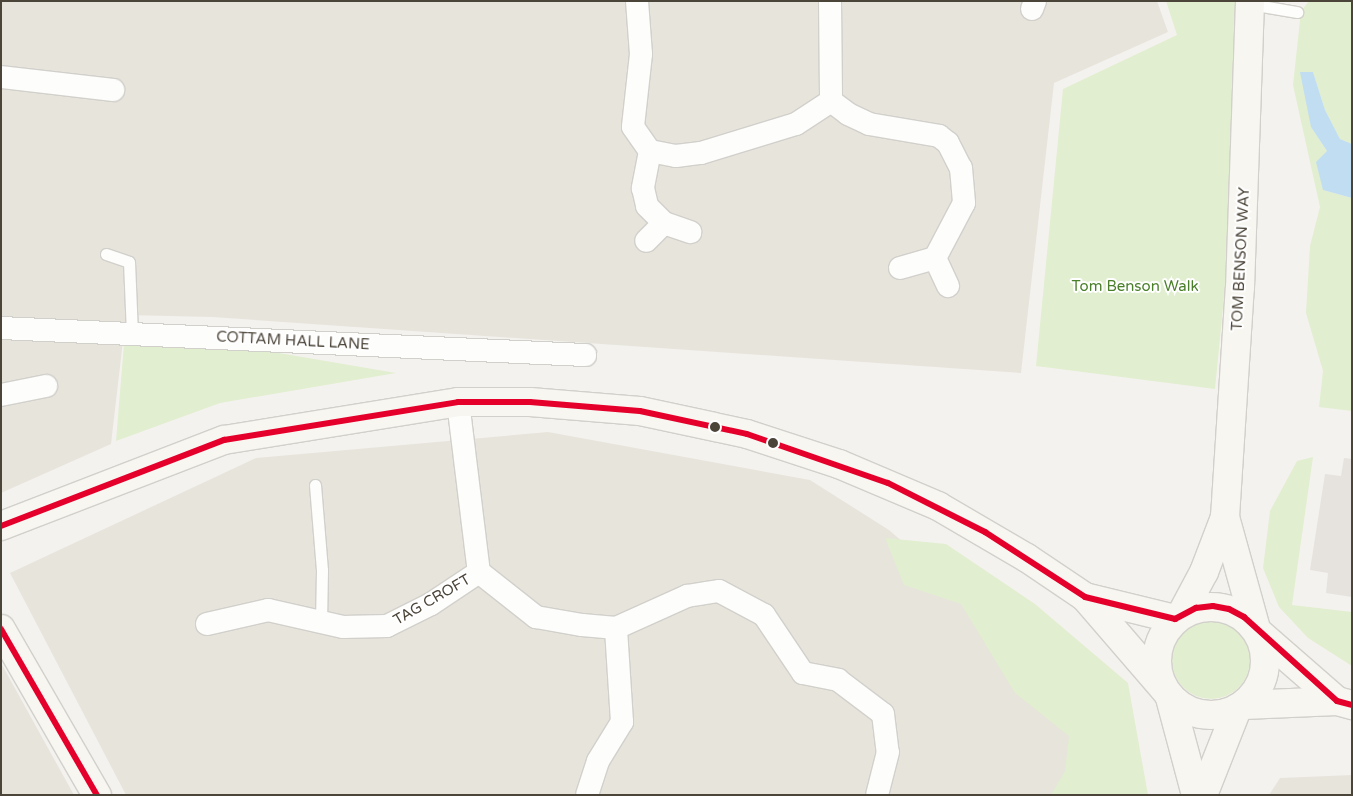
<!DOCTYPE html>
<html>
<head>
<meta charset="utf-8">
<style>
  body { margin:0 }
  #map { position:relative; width:1353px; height:796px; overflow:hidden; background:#f4f2ee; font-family:"Varela Round",sans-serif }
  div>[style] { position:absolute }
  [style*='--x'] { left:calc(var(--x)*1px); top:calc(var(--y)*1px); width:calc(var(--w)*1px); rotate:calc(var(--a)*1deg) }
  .residential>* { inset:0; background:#e7e4dc }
  .green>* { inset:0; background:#e1eecf }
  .round { border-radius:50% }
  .parking>* { inset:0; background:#e6e3df }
  .water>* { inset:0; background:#c0ddf1 }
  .roads { filter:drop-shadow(1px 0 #d2d0cb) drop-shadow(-1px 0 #d2d0cb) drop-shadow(0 1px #d2d0cb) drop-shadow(0 -1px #d2d0cb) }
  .lane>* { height:11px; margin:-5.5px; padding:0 5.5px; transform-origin:5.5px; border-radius:5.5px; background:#fdfdfc }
  .street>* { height:22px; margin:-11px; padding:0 11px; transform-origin:11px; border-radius:11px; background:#fdfdfc }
  .secondary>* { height:28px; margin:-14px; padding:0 14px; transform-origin:14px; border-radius:14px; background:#f7f6f1 }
  .secondary>.ring { margin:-14px; padding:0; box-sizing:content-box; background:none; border:28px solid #f7f6f1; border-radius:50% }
  .bus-1>* { height:6px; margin:-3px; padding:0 3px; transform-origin:3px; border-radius:3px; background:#e4002b }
  .dots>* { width:14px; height:14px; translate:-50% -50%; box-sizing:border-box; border:2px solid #fff; border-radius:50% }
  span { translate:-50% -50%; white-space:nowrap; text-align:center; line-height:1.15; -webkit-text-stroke:4px #fff; paint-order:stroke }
  .street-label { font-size:15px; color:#4b4439 }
  .park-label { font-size:15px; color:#4a7f2a }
  .frame { position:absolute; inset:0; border:2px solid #4b4439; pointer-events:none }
</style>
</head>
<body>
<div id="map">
  <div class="residential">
    <i style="clip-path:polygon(1px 1px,1157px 1px,1168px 32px,1054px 83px,1021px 373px,212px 317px,126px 315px,111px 444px,1px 493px)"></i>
    <i style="clip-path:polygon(548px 432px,810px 480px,889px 530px,1049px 668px,1085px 757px,1074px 795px,126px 795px,10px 573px,256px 458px)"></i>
    <i style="clip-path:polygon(1px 663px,74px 795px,1px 795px)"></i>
    <i style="clip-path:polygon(1352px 775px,1352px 795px,1269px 795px,1280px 778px)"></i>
  </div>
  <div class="green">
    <i style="clip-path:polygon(1166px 1px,1241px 1px,1225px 287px,1215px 389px,1036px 366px,1063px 89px,1177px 35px)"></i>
    <i style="clip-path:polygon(1309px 1px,1352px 1px,1352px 144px,1340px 139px,1325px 110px,1313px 72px,1311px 127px,1327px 151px,1323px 190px,1352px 198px,1352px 411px,1319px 407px,1323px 371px,1306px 313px,1310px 246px,1320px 207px,1293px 85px,1301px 11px)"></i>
    <i style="clip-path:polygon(124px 344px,244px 347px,396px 373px,220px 403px,116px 441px)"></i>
    <i style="clip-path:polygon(1313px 457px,1292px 605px,1352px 612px,1352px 666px,1308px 638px,1279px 607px,1263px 568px,1270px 511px,1297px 461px)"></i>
    <i style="clip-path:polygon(885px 538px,946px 544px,1035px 604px,1128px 683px,1148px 795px,1051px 795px,1065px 771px,1069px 736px,1015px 693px,961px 604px,904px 585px)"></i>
    <i class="round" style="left:1172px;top:621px;width:78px;height:78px"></i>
  </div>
  <div class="parking">
    <i style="clip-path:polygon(1344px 458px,1352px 459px,1352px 597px,1326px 593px,1328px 573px,1310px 570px,1325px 474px,1341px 476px)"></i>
  </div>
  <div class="water">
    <i style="clip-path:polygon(1300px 72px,1313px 72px,1325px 110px,1340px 139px,1352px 144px,1352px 198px,1323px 190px,1316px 162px,1327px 151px,1311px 127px)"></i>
  </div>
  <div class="roads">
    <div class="lane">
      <i style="--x:1250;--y:4;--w:48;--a:9.7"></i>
      <i style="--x:106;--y:254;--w:24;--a:19"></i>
      <i style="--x:129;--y:262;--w:72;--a:87.6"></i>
      <i style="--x:315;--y:485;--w:85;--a:85.3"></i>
      <i style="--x:322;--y:570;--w:52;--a:91.1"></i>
    </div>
    <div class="street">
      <i style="--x:637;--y:1;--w:53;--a:85.7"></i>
      <i style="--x:641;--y:54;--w:73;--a:96.3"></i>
      <i style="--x:633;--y:127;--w:29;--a:55"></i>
      <i style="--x:650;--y:151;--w:38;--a:101"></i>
      <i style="--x:643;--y:188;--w:18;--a:77"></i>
      <i style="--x:647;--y:206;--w:24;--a:45"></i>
      <i style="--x:664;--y:223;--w:25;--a:135"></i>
      <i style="--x:830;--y:1;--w:100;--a:89.4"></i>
      <i style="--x:831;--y:101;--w:21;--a:37"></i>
      <i style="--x:848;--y:114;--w:23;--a:25"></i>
      <i style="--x:869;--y:124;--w:71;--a:9.7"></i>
      <i style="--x:939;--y:136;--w:11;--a:38"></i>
      <i style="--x:948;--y:143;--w:28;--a:63"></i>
      <i style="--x:961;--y:168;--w:35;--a:85"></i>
      <i style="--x:964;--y:203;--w:62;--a:117.8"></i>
      <i style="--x:935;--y:258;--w:31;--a:65"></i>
      <i style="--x:1032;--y:9;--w:9;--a:-69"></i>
      <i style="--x:1;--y:77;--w:113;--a:6.6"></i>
      <i style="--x:650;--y:151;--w:26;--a:11"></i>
      <i style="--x:676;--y:156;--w:25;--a:-7"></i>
      <i style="--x:701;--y:153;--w:99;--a:-17"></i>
      <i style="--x:796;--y:124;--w:42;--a:-33.3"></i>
      <i style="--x:664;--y:223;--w:28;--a:19"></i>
      <i style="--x:900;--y:268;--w:36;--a:-16"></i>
      <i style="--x:1;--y:328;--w:585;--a:2.65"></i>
      <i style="--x:1;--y:395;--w:46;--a:-11.3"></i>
      <i style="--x:458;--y:402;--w:171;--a:83"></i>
      <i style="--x:207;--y:624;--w:63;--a:-12.9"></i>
      <i style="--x:268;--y:610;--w:77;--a:12.8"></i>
      <i style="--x:343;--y:627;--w:44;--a:-1.3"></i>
      <i style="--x:387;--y:626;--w:49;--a:-26.6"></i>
      <i style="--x:431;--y:604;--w:58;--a:-33.7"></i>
      <i style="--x:479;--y:572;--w:73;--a:38.3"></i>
      <i style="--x:536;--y:617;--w:47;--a:9.9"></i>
      <i style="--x:582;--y:625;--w:34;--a:5"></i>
      <i style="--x:616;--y:628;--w:78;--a:-24.3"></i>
      <i style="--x:687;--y:596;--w:32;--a:-9"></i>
      <i style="--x:719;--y:591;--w:51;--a:28.1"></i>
      <i style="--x:764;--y:615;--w:70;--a:56.1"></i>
      <i style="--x:803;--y:673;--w:36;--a:11"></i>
      <i style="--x:838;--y:680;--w:56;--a:37.1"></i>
      <i style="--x:883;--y:714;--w:38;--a:83"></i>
      <i style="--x:888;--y:752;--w:44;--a:104.3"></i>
      <i style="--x:587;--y:795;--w:36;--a:-72"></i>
      <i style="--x:598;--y:761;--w:46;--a:-58.4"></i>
      <i style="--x:622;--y:722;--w:94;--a:-93.7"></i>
    </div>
    <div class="secondary">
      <i style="--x:1225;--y:517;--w:116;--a:74.5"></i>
      <i style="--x:1;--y:526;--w:239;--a:-21.1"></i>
      <i style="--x:224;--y:440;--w:237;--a:-9.2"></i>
      <i style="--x:458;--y:402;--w:72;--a:0"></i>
      <i style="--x:530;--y:402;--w:110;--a:4.7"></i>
      <i style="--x:640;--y:411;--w:109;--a:12.1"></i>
      <i style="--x:747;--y:434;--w:97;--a:18.1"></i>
      <i style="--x:839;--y:464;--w:108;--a:23"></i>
      <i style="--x:938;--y:506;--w:103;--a:30.3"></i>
      <i style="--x:1027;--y:558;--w:70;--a:33.9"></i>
      <i style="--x:1085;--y:597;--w:121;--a:49.3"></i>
      <i style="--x:1085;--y:597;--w:93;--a:13.7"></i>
      <i class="ring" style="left:1157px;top:607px;width:80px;height:80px"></i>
      <i style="--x:1181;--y:615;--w:49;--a:-61.9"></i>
      <i style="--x:1204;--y:572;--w:59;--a:-69.1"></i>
      <i style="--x:1225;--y:517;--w:229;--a:-86.3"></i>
      <i style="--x:1240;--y:288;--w:287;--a:-88"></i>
      <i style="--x:1;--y:629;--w:192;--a:60"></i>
      <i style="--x:1258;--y:632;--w:105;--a:41.1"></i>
      <i style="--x:1170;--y:698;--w:100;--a:75"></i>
      <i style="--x:1244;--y:705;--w:93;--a:-2.5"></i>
      <i style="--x:1337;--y:701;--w:16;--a:15"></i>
      <i style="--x:1203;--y:795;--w:92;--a:-68.4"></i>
    </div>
  </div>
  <div class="bus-1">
    <i style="--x:1;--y:526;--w:239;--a:-21.1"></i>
    <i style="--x:224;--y:440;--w:237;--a:-9.2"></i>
    <i style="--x:458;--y:402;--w:72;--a:0"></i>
    <i style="--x:530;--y:402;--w:110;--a:4.7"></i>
    <i style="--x:640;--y:411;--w:109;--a:12.1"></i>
    <i style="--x:747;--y:434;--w:149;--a:19.2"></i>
    <i style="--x:888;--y:483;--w:109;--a:26.8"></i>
    <i style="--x:985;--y:532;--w:119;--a:33"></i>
    <i style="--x:1085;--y:597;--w:93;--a:13.7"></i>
    <i style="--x:1175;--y:619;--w:24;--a:-28"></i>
    <i style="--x:1196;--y:608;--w:17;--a:-7"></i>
    <i style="--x:1213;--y:606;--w:16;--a:11"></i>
    <i style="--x:1229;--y:609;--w:17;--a:28"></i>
    <i style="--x:1244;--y:617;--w:125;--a:42.1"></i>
    <i style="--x:1337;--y:701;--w:16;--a:15"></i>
    <i style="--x:1;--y:629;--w:192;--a:60"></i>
  </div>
  <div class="dots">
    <i style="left:715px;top:427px;background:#4b4439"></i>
    <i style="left:773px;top:443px;background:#4b4439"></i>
  </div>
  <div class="street-label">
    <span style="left:1241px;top:259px;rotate:-87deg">TOM BENSON WAY</span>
    <span style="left:293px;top:341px;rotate:3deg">COTTAM HALL LANE</span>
    <span style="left:432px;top:600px;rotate:-30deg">TAG CROFT</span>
  </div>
  <div class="park-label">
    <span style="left:1135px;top:287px">Tom Benson Walk</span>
  </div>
  <div class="frame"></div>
</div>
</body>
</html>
